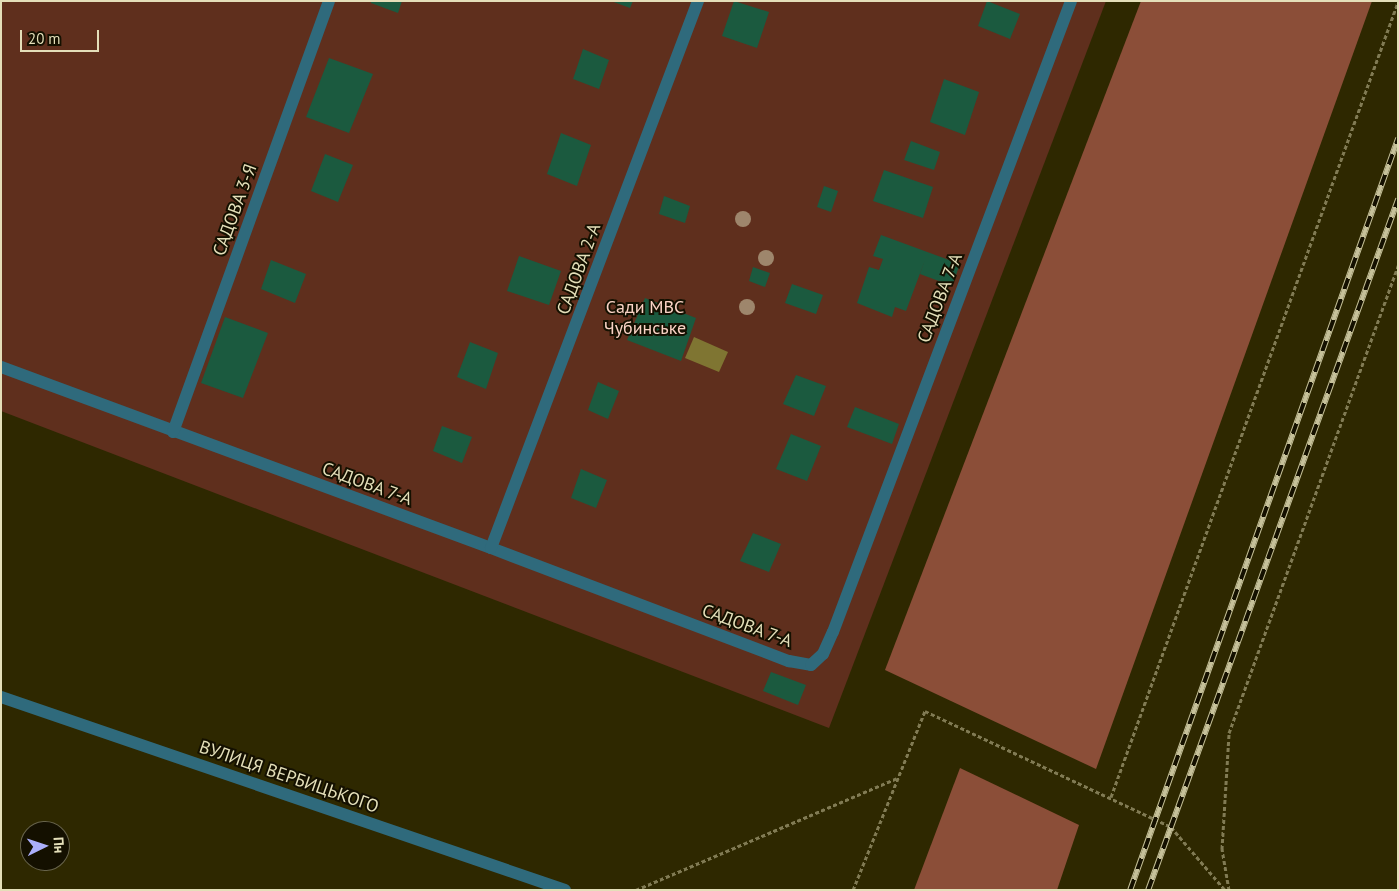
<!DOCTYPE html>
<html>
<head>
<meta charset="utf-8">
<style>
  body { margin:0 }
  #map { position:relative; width:1399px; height:891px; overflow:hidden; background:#2e2800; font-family:"PT Sans",sans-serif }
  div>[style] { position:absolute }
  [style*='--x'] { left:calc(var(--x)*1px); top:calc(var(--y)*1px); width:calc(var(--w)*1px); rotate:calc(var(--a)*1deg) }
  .green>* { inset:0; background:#5f2f1d }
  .forest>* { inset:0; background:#8b4e38 }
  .water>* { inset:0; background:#7f7532 }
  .building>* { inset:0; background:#1b5a3f }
  .path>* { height:3px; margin-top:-1.5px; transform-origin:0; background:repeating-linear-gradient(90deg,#817b54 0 4px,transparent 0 6.5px) }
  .minor>* { height:12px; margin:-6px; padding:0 6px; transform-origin:6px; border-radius:6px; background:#2f6a7c }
  .rail>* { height:5.5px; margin-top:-2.75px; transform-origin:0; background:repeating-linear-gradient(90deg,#141000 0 11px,#c6c19a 0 22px); box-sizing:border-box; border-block:1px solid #c6c19a }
  .trees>* { width:16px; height:16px; margin:-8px; border-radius:50%; background:#9e866c }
  span { translate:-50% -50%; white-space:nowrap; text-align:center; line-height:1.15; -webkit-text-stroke:4px #141000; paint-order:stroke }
  .street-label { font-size:18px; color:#e4dfb9 }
  .park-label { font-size:18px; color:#fad3c5 }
  .frame { position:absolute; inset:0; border:2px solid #e4dfb9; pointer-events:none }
  .north { position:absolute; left:20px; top:821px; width:50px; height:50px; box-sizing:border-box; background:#141000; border:1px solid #67634a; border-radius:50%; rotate:86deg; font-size:14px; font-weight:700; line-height:20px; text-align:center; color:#e4dfb9 }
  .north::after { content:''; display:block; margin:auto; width:18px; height:22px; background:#abaffb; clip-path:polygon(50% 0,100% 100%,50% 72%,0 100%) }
  .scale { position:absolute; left:20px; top:30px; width:79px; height:22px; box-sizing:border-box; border:2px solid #e4dfb9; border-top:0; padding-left:6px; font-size:15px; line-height:18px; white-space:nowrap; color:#e4dfb9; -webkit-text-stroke:4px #141000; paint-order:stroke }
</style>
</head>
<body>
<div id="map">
  <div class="green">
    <i style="clip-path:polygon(1px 1px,1106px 1px,829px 728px,1px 411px)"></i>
  </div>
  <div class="forest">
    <i style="clip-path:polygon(1141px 1px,1372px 1px,1096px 769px,885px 670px)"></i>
    <i style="clip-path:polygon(960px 768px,1079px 825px,1057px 890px,914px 890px)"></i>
  </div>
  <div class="water">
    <i style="clip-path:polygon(694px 337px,728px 352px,719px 372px,685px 358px)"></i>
  </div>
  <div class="building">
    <i style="clip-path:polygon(371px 1px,402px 1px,398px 13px,371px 3px)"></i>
    <i style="clip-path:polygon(611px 1px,633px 1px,630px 8px)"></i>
    <i style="clip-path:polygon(734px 1px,769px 12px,757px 48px,722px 36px)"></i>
    <i style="clip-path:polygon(987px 1px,1020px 14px,1010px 39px,978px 26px)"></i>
    <i style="clip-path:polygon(583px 49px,609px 60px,599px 89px,573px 79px)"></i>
    <i style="clip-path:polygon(329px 58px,373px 74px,349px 133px,306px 117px)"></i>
    <i style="clip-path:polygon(944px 79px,979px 92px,965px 135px,930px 122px)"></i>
    <i style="clip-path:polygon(561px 133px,591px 145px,577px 186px,547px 174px)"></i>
    <i style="clip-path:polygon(911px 141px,940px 152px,934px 170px,904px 160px)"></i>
    <i style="clip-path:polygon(325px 154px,353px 165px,338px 202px,311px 191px)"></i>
    <i style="clip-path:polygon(884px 170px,933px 187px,923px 218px,873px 201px)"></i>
    <i style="clip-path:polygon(824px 186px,838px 191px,831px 212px,817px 207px)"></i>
    <i style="clip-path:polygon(664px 196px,690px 206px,685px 223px,659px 214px)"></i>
    <i style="clip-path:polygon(881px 235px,960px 264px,952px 286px,920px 274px,925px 260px,906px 311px,895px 307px,892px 317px,857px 303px,869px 267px,879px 270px,883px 259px,873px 256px)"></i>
    <i style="clip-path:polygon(519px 256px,561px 271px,549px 305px,507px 291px)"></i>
    <i style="clip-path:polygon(271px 260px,306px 274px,295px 303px,261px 289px)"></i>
    <i style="clip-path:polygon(753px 267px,770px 273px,765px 287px,749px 281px)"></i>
    <i style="clip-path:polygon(792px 284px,823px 295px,816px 314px,785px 303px)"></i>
    <i style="clip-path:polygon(645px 298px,696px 318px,681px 361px,627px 340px)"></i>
    <i style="clip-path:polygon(225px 317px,268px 333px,243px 398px,201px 383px)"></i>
    <i style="clip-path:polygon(470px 342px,498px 353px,486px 389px,457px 377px)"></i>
    <i style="clip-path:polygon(796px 375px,826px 386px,814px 416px,783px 404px)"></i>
    <i style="clip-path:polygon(598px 382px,619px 391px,608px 419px,588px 410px)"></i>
    <i style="clip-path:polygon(855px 407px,899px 424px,892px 444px,847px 427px)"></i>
    <i style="clip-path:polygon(442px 426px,472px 437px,462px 463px,433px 451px)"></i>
    <i style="clip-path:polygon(791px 434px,821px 446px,807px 481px,776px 469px)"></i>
    <i style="clip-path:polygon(581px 469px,607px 480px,596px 508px,571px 498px)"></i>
    <i style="clip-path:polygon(753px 533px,781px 544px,769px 572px,740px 561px)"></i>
    <i style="clip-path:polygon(771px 672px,806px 685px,798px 705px,763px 691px)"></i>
  </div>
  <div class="path">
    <i style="--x:1111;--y:797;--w:845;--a:-70.15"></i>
    <i style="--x:636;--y:890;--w:284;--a:-23.2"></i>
    <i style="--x:853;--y:890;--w:193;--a:-68.1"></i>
    <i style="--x:925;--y:711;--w:272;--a:25.2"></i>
    <i style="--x:1171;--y:827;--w:83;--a:49.4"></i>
    <i style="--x:1229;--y:890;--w:42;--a:-99.7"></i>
    <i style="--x:1222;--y:849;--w:116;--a:-86.5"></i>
    <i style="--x:1229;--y:733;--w:498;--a:-70.1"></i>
  </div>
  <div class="minor">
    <i style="--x:1;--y:367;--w:522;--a:20.27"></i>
    <i style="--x:491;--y:548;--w:319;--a:20.8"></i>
    <i style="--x:789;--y:661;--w:22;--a:10"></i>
    <i style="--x:811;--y:665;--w:16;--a:-43"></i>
    <i style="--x:823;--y:654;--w:24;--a:-66"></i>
    <i style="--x:833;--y:632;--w:674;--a:-69.33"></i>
    <i style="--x:173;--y:432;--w:458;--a:-70.1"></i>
    <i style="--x:491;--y:548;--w:585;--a:-69.27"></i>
    <i style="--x:1;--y:697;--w:596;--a:18.89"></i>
  </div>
  <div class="rail">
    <i style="--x:1130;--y:890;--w:798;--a:-70.38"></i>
    <i style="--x:1148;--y:890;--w:735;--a:-70.11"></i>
  </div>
  <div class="trees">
    <i style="left:743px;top:219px"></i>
    <i style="left:766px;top:258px"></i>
    <i style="left:747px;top:307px"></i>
  </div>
  <div class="street-label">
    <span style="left:235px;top:210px;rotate:-70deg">САДОВА 3-Я</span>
    <span style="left:579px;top:269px;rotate:-70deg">САДОВА 2-А</span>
    <span style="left:940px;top:298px;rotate:-69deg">САДОВА 7-А</span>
    <span style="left:367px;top:484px;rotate:20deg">САДОВА 7-А</span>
    <span style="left:747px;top:626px;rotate:20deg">САДОВА 7-А</span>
    <span style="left:289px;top:777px;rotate:19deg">ВУЛИЦЯ ВЕРБИЦЬКОГО</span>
  </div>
  <div class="park-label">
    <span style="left:645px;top:318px">Сади МВС<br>Чубинське</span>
  </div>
  <div class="frame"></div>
  <div class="north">Пн</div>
  <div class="scale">20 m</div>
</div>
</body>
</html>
